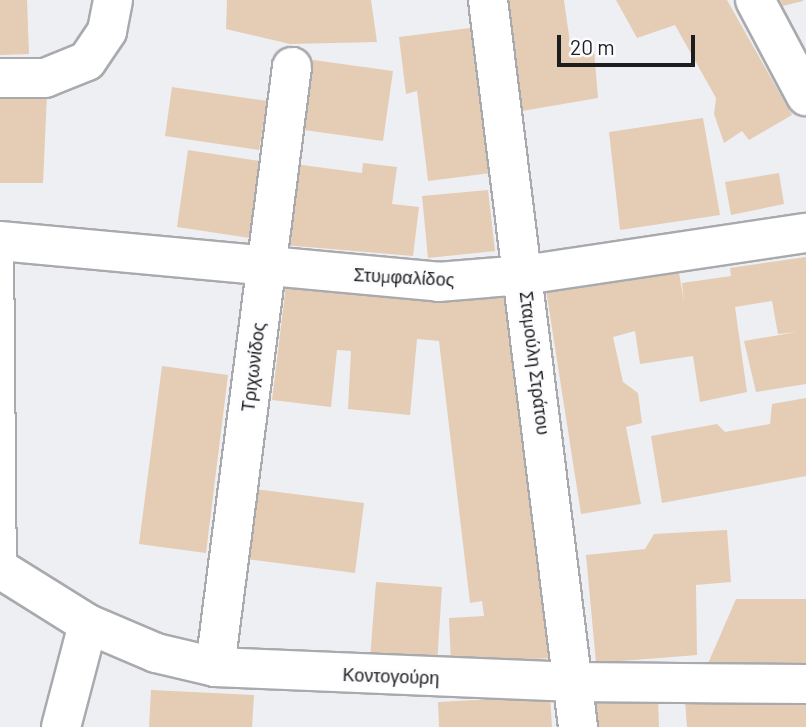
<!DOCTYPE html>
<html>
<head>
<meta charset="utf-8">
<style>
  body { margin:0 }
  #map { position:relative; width:806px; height:727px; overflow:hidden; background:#eeeff3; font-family:Barlow,sans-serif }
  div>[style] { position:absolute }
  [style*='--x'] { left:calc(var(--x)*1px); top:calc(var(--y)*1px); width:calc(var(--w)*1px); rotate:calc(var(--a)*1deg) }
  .building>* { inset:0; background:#e5ccb5 }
  .roads { filter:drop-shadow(2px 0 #a9aaae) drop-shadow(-2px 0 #a9aaae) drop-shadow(0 2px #a9aaae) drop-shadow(0 -2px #a9aaae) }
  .lane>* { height:21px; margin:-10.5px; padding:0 10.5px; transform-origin:10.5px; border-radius:10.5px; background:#fff }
  .street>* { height:38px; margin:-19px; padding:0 19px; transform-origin:19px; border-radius:19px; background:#fff }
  span { translate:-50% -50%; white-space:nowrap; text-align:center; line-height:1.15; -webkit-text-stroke:5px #fcfcff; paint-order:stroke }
  .street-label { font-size:18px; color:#1d1d1f }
  .scale { position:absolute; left:557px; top:35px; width:138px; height:32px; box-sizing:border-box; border:4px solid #1d1d1f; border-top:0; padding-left:9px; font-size:21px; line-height:24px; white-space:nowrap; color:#1d1d1f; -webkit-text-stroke:5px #fcfcff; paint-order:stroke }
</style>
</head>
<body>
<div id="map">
  <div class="building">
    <i style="clip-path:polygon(0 0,27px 0,29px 54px,0 55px)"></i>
    <i style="clip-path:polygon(227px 0,371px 0,377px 42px,290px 44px,226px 29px)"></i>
    <i style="clip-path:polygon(504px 0,564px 0,571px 50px,594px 49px,598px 98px,522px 111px)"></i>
    <i style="clip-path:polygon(616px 0,727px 0,792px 115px,749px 140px,742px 131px,724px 143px,714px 114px,716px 98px,675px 25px,637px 38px)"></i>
    <i style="clip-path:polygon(780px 0,803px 0,803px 1px,783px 6px)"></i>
    <i style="clip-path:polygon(470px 28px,491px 173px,428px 181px,417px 91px,406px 94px,399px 37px)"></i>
    <i style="clip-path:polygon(313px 60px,393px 71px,383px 141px,304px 130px)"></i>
    <i style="clip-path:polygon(172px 87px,267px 101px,259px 150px,165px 136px)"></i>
    <i style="clip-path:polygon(0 93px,47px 94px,43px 183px,0 183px)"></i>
    <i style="clip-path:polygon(703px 118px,720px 215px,620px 230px,609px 132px)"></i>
    <i style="clip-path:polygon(188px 150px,260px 161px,250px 238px,177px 227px)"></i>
    <i style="clip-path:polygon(363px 163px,397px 167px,392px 204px,419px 207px,413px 256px,284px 245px,295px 164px,362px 173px)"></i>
    <i style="clip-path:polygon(779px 173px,784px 204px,731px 215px,725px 182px)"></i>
    <i style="clip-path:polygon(488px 190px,495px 251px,428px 258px,422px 196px)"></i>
    <i style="clip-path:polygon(806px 257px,806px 384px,756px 392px,744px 341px,797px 332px,778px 334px,772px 301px,735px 307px,747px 392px,700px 402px,693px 356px,640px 364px,635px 331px,613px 337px,623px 382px,638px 393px,642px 423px,626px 427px,641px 504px,581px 514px,546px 290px,678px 267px,684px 302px,682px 283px,731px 276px,730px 268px)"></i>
    <i style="clip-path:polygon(286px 285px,421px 300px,510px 294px,551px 658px,451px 664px,449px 618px,484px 616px,482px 601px,470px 603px,439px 341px,417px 339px,410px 415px,348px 409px,351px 351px,337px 350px,331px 407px,272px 400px)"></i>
    <i style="clip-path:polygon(162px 366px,228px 375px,206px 553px,139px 544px)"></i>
    <i style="clip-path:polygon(806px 398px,806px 476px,662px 503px,651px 436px,717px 424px,725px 432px,770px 424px,772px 404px)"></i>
    <i style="clip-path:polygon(255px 489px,364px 503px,355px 573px,246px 559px)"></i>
    <i style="clip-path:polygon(727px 530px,731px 582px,696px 585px,697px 655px,596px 663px,586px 555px,645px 549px,654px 534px)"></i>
    <i style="clip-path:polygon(376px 582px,442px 587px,437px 664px,370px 659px)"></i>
    <i style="clip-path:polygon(736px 599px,806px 599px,806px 665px,706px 668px)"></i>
    <i style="clip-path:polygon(151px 690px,254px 695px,252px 727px,149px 727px)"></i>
    <i style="clip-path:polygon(550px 696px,552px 727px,439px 727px,438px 702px)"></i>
    <i style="clip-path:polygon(658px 697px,659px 727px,596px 727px,595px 700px)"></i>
    <i style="clip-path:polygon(806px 699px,806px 727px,687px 727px,685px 700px)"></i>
  </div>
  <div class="roads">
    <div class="lane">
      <i style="--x:2;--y:241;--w:332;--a:89.5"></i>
    </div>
    <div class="street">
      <i style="--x:488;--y:0;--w:733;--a:82.94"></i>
      <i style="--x:755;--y:0;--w:109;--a:62"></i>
      <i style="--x:0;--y:78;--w:45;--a:0"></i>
      <i style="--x:45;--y:78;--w:45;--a:-22"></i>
      <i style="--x:87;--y:61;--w:36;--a:-56"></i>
      <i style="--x:107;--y:31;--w:32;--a:-79"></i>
      <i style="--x:0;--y:241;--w:440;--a:5.3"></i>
      <i style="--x:438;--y:282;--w:86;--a:-4.7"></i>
      <i style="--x:524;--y:275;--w:285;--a:-8.5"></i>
      <i style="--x:0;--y:569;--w:104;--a:32"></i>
      <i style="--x:88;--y:624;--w:74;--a:23.1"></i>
      <i style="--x:156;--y:653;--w:61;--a:13.3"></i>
      <i style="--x:215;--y:667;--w:360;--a:2.4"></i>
      <i style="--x:575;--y:682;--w:231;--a:0.5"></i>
      <i style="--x:215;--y:667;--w:605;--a:-82.69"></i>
      <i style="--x:61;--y:727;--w:106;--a:-75.3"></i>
    </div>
  </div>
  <div class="street-label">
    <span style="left:404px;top:277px;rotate:3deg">Στυμφαλίδος</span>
    <span style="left:535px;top:363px;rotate:83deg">Σταμούλη Στράτου</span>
    <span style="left:253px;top:367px;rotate:-83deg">Τριχωνίδος</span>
    <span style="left:391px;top:676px;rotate:2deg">Κοντογούρη</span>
  </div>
  <div class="scale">20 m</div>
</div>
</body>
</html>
